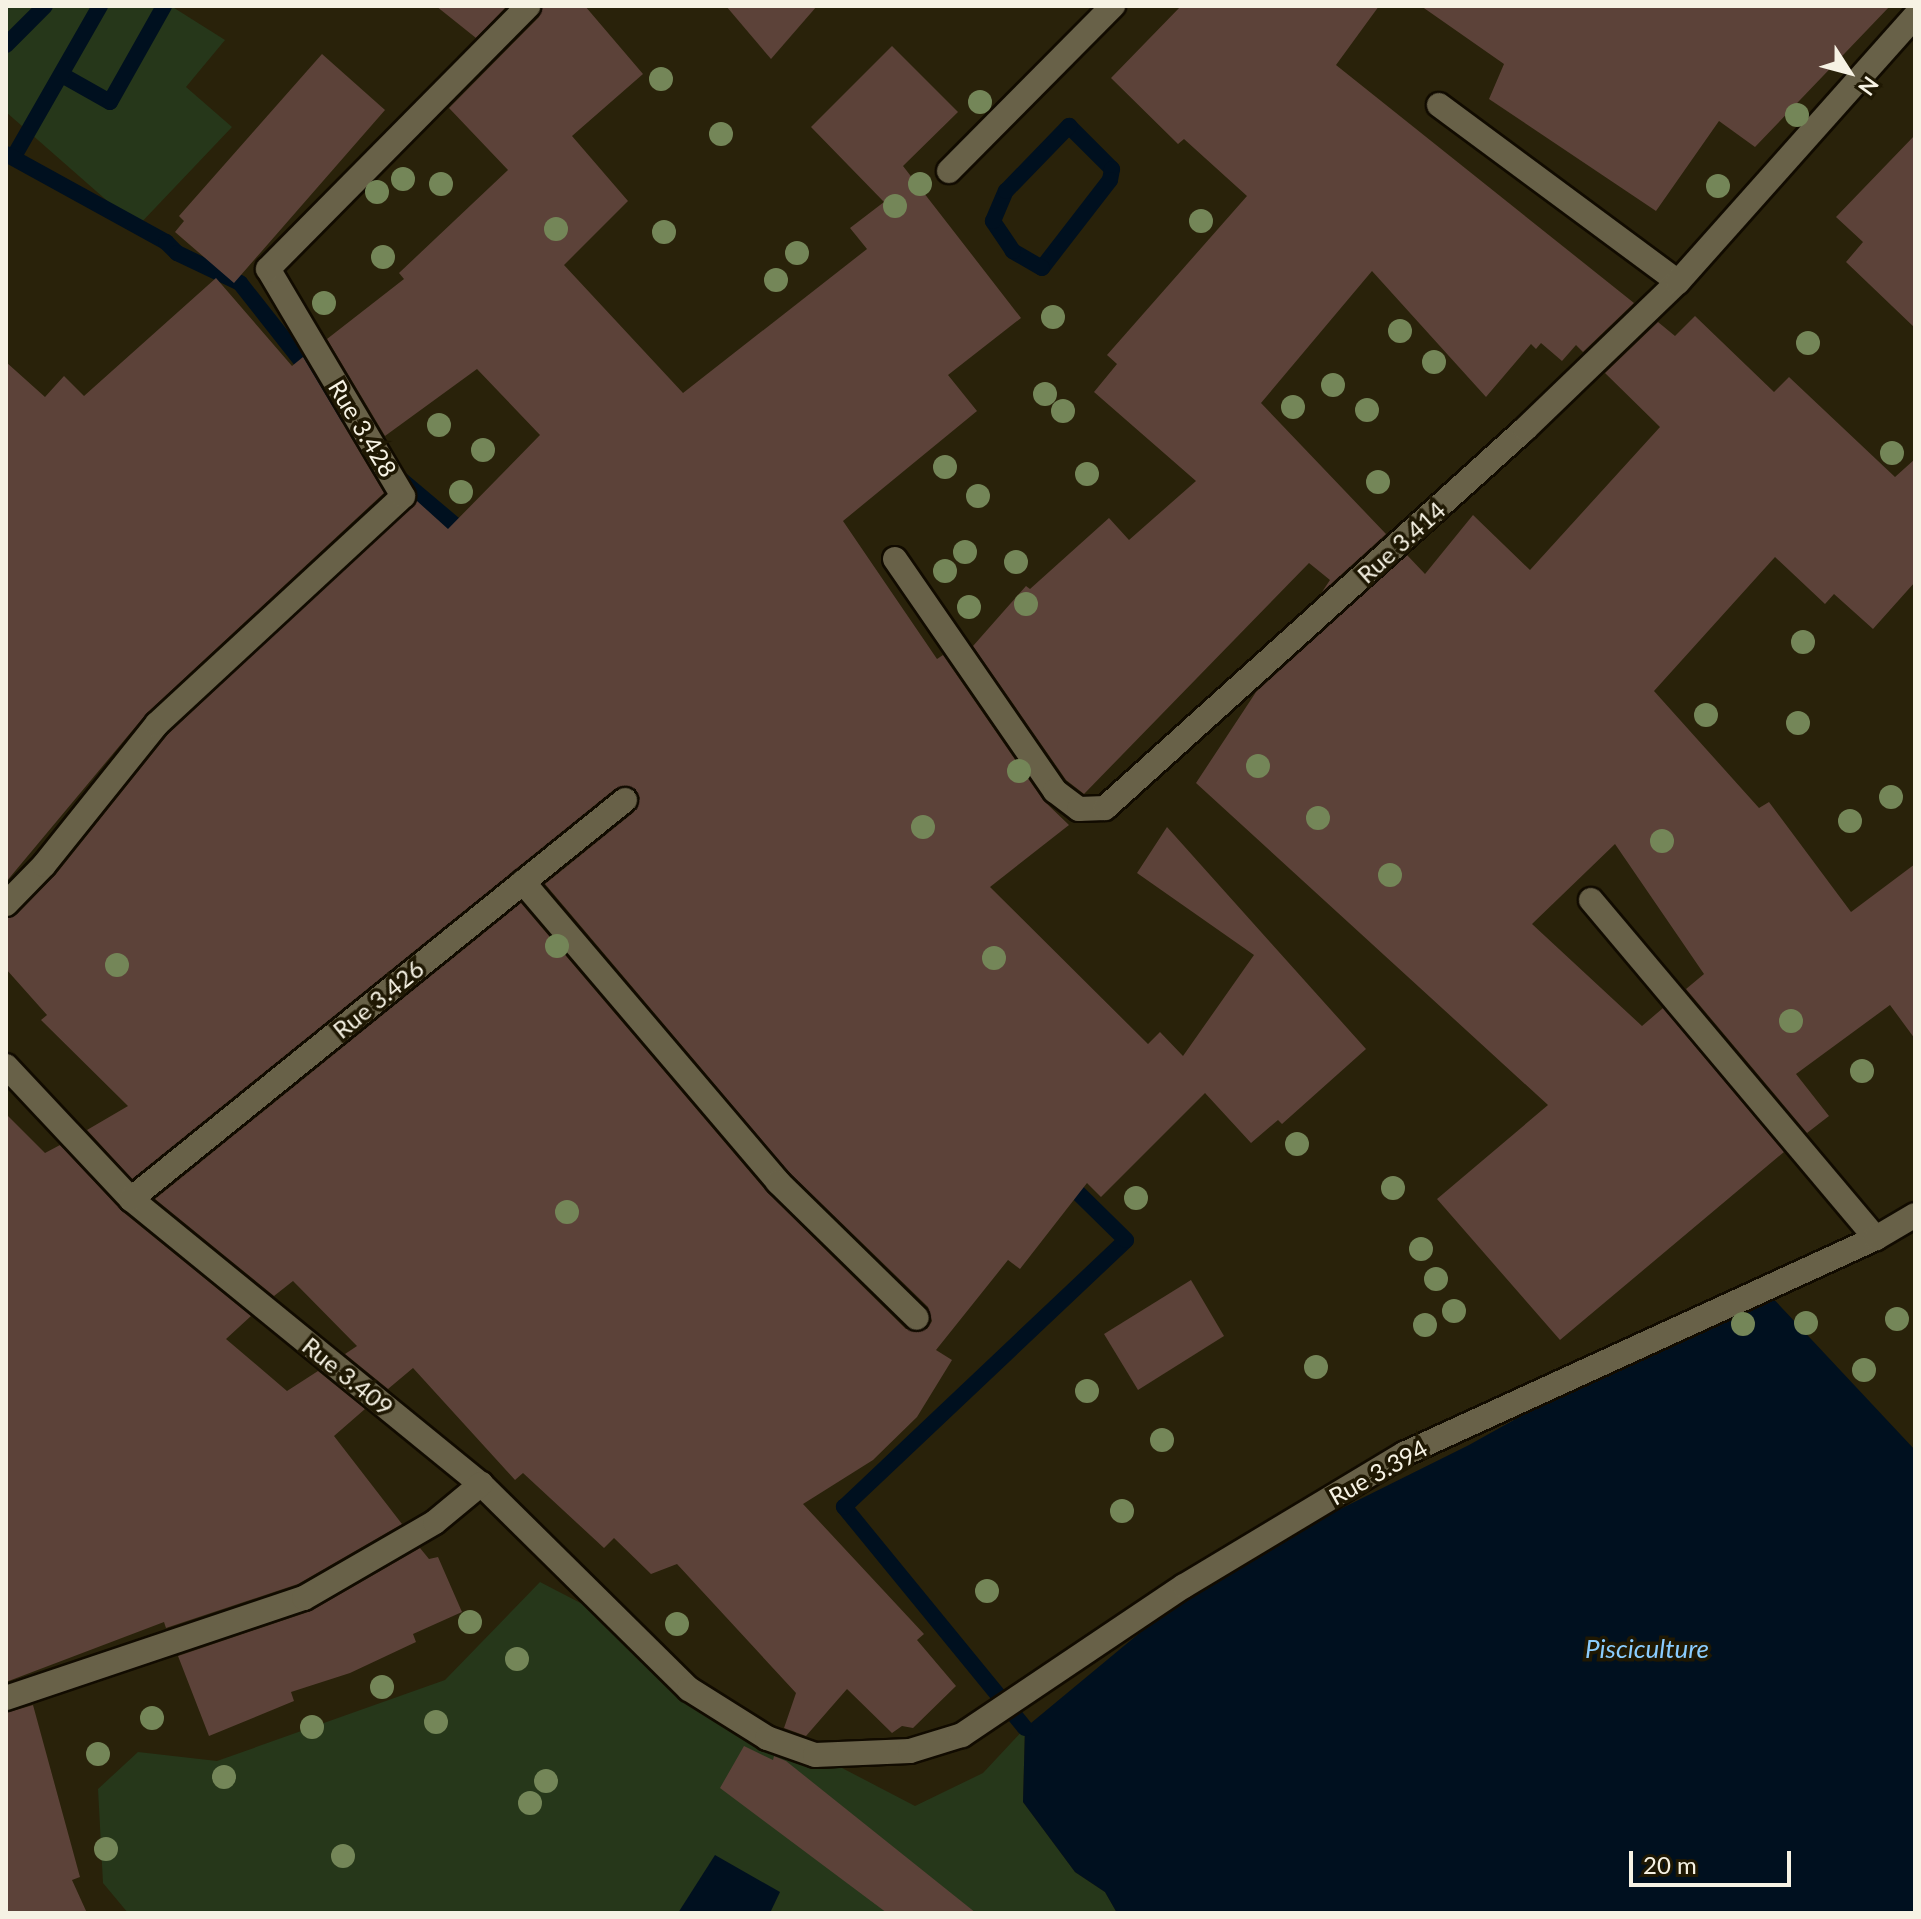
<!DOCTYPE html>
<html>
<head>
<meta charset="utf-8">
<style>
  body { margin:0 }
  #map { position:relative; width:1921px; height:1919px; overflow:hidden; background:#29220a; font-family:Lato,sans-serif }
  div>[style] { position:absolute }
  [style*='--x'] { left:calc(var(--x)*1px); top:calc(var(--y)*1px); width:calc(var(--w)*1px); rotate:calc(var(--a)*1deg) }
  .green>* { inset:0; background:#26371a }
  .water>* { inset:0; background:#00101f }
  .stream>* { height:16px; margin:-8px; padding:0 8px; transform-origin:8px; border-radius:8px; background:#00101f }
  .building>* { inset:0; background:#5c4239 }
  .roads { filter:drop-shadow(2px 0 #110b00) drop-shadow(-2px 0 #110b00) drop-shadow(0 2px #110b00) drop-shadow(0 -2px #110b00) }
  .minor>* { height:24px; margin:-12px; padding:0 12px; transform-origin:12px; border-radius:12px; background:#686148 }
  .trees>* { width:24px; height:24px; margin:-12px; border-radius:50%; background:#748658 }
  span { translate:-50% -50%; white-space:nowrap; text-align:center; line-height:1.15; -webkit-text-stroke:7px #1f1803; paint-order:stroke }
  .street-label { font-size:24px; color:#f6f2e4 }
  .water-label { font-size:26px; color:#8accfe; font-style:italic }
  .frame { position:absolute; inset:0; border:8px solid #f6f2e4; pointer-events:none }
  .north { position:absolute; left:1809px; top:32px; width:80px; height:80px; -webkit-text-stroke:6px #1f1803; paint-order:stroke; rotate:126deg; font-size:22px; font-weight:700; line-height:32px; text-align:center; color:#f6f2e4 }
  .north::after { content:''; display:block; margin:auto; width:28px; height:36px; background:#f6f2e4; clip-path:polygon(50% 0,100% 100%,50% 72%,0 100%) }
  .scale { position:absolute; left:1629px; top:1851px; width:162px; height:36px; box-sizing:border-box; border:4px solid #f6f2e4; border-top:0; padding-left:10px; font-size:24px; line-height:28px; white-space:nowrap; color:#f6f2e4; -webkit-text-stroke:6px #1f1803; paint-order:stroke }
</style>
</head>
<body>
<div id="map">
  <div class="green">
    <i style="clip-path:polygon(6px 6px,171px 6px,225px 40px,186px 87px,232px 127px,137px 227px,6px 112px)"></i>
    <i style="clip-path:polygon(540px 1582px,621px 1624px,748px 1719px,915px 1806px,983px 1773px,1025px 1728px,1023px 1802px,1075px 1872px,1105px 1892px,1117px 1913px,128px 1913px,103px 1883px,98px 1789px,138px 1752px,217px 1761px,445px 1680px)"></i>
  </div>
  <div class="water">
    <i style="clip-path:polygon(1768px 1293px,1915px 1450px,1915px 1913px,1117px 1913px,1105px 1892px,1075px 1872px,1023px 1802px,1025px 1728px,1154px 1621px,1308px 1525px,1469px 1445px,1670px 1333px)"></i>
    <i style="clip-path:polygon(715px 1855px,780px 1892px,770px 1913px,678px 1913px)"></i>
  </div>
  <div class="stream">
    <i style="--x:6;--y:45;--w:55;--a:-45"></i>
    <i style="--x:62;--y:75;--w:55;--a:29.4"></i>
    <i style="--x:110;--y:102;--w:110;--a:-60.6"></i>
    <i style="--x:1069;--y:126;--w:61;--a:45"></i>
    <i style="--x:1112;--y:169;--w:11;--a:100"></i>
    <i style="--x:1110;--y:180;--w:111;--a:127.7"></i>
    <i style="--x:1042;--y:268;--w:34;--a:-150"></i>
    <i style="--x:1013;--y:251;--w:36;--a:-124"></i>
    <i style="--x:993;--y:221;--w:33;--a:-67"></i>
    <i style="--x:1006;--y:191;--w:91;--a:-45.9"></i>
    <i style="--x:17;--y:151;--w:167;--a:-60.2"></i>
    <i style="--x:6;--y:154;--w:183;--a:28.8"></i>
    <i style="--x:166;--y:242;--w:16;--a:45"></i>
    <i style="--x:177;--y:253;--w:70;--a:25.5"></i>
    <i style="--x:240;--y:283;--w:167;--a:51.8"></i>
    <i style="--x:397;--y:476;--w:93;--a:40.2"></i>
    <i style="--x:1025;--y:1728;--w:286;--a:-129.3"></i>
    <i style="--x:844;--y:1507;--w:388;--a:-43.4"></i>
    <i style="--x:1126;--y:1240;--w:87;--a:-135.5"></i>
  </div>
  <div class="building">
    <i style="clip-path:polygon(436px 6px,507px 6px,476px 38px)"></i>
    <i style="clip-path:polygon(543px 6px,585px 6px,643px 74px,572px 136px,628px 201px,564px 265px,683px 393px,867px 249px,850px 228px,884px 202px,811px 127px,892px 46px,958px 112px,903px 166px,1021px 318px,948px 375px,977px 411px,843px 521px,937px 659px,943px 655px,1043px 800px,1069px 825px,990px 887px,1148px 1044px,1160px 1032px,1183px 1056px,1254px 955px,1137px 873px,1167px 827px,1366px 1049px,1282px 1124px,1278px 1120px,1251px 1143px,1205px 1093px,1101px 1197px,1087px 1183px,1020px 1269px,1008px 1260px,936px 1350px,952px 1360px,917px 1417px,873px 1460px,803px 1504px,924px 1634px,917px 1640px,956px 1686px,913px 1728px,902px 1726px,892px 1733px,847px 1689px,806px 1736px,784px 1728px,796px 1693px,677px 1564px,651px 1574px,614px 1538px,604px 1548px,523px 1473px,515px 1480px,413px 1368px,388px 1389px,345px 1354px,357px 1346px,293px 1281px,274px 1296px,155px 1199px,521px 903px,768px 1193px,906px 1329px,927px 1329px,932px 1321px,928px 1307px,789px 1172px,545px 884px,634px 812px,640px 798px,636px 790px,616px 788px,132px 1179px,87px 1130px,128px 1106px,41px 1020px,47px 1015px,6px 969px,6px 919px,17px 914px,56px 874px,168px 734px,417px 501px,448px 529px,540px 435px,477px 369px,385px 436px,327px 339px,404px 279px,399px 273px,508px 170px,449px 108px,539px 17px)"></i>
    <i style="clip-path:polygon(726px 6px,817px 6px,771px 59px)"></i>
    <i style="clip-path:polygon(1181px 6px,1379px 6px,1336px 65px,1634px 303px,1583px 352px,1576px 345px,1562px 361px,1541px 343px,1536px 349px,1531px 344px,1486px 397px,1372px 271px,1261px 403px,1386px 534px,1322px 592px,1330px 580px,1309px 563px,1084px 794px,1066px 780px,973px 646px,1026px 586px,1030px 589px,1109px 518px,1129px 540px,1196px 481px,1094px 392px,1117px 364px,1107px 355px,1247px 196px,1184px 139px,1178px 144px,1111px 78px)"></i>
    <i style="clip-path:polygon(1421px 6px,1890px 6px,1755px 147px,1719px 121px,1656px 211px,1489px 99px,1504px 64px)"></i>
    <i style="clip-path:polygon(322px 54px,385px 110px,234px 283px,175px 232px,184px 221px,179px 216px)"></i>
    <i style="clip-path:polygon(1915px 135px,1915px 328px,1846px 262px,1863px 242px,1836px 217px)"></i>
    <i style="clip-path:polygon(216px 278px,292px 366px,303px 357px,384px 493px,147px 713px,6px 882px,6px 362px,45px 397px,64px 376px,84px 396px)"></i>
    <i style="clip-path:polygon(1695px 316px,1774px 392px,1789px 377px,1895px 477px,1915px 459px,1915px 582px,1873px 629px,1834px 594px,1825px 604px,1775px 557px,1654px 691px,1759px 808px,1769px 802px,1851px 912px,1915px 864px,1915px 1039px,1890px 1005px,1796px 1074px,1829px 1116px,1807px 1133px,1686px 989px,1704px 974px,1615px 844px,1532px 924px,1642px 1026px,1663px 1008px,1784px 1152px,1560px 1340px,1437px 1199px,1548px 1105px,1196px 783px,1256px 692px,1407px 555px,1425px 574px,1473px 515px,1530px 570px,1660px 427px,1605px 373px,1658px 322px,1675px 336px)"></i>
    <i style="clip-path:polygon(6px 1114px,45px 1153px,60px 1145px,122px 1211px,251px 1316px,226px 1339px,287px 1391px,318px 1371px,365px 1409px,334px 1436px,402px 1524px,298px 1584px,166px 1628px,164px 1622px,6px 1682px)"></i>
    <i style="clip-path:polygon(1191px 1280px,1224px 1336px,1138px 1390px,1104px 1334px)"></i>
    <i style="clip-path:polygon(420px 1548px,429px 1559px,438px 1557px,462px 1612px,413px 1634px,416px 1642px,350px 1673px,291px 1692px,294px 1701px,209px 1736px,178px 1656px,311px 1611px)"></i>
    <i style="clip-path:polygon(33px 1705px,80px 1877px,72px 1880px,87px 1913px,6px 1913px,6px 1713px)"></i>
    <i style="clip-path:polygon(744px 1746px,773px 1760px,774px 1756px,786px 1761px,976px 1913px,887px 1913px,720px 1788px)"></i>
  </div>
  <div class="roads">
    <div class="minor">
      <i style="--x:1439;--y:105;--w:297;--a:36.5"></i>
      <i style="--x:949;--y:171;--w:233;--a:-45.2"></i>
      <i style="--x:895;--y:559;--w:282;--a:55.4"></i>
      <i style="--x:1055;--y:791;--w:30;--a:37"></i>
      <i style="--x:1079;--y:809;--w:26;--a:-2"></i>
      <i style="--x:1105;--y:808;--w:566;--a:-42.06"></i>
      <i style="--x:1525;--y:429;--w:212;--a:-43.9"></i>
      <i style="--x:1678;--y:282;--w:356;--a:-48.3"></i>
      <i style="--x:523;--y:882;--w:394;--a:49.6"></i>
      <i style="--x:778;--y:1182;--w:194;--a:44.4"></i>
      <i style="--x:1591;--y:900;--w:442;--a:49.9"></i>
      <i style="--x:6;--y:904;--w:54;--a:-45.7"></i>
      <i style="--x:44;--y:865;--w:181;--a:-51.3"></i>
      <i style="--x:157;--y:724;--w:335;--a:-42.8"></i>
      <i style="--x:403;--y:496;--w:264;--a:-120.7"></i>
      <i style="--x:268;--y:269;--w:370;--a:-45.3"></i>
      <i style="--x:6;--y:1066;--w:183;--a:46.8"></i>
      <i style="--x:131;--y:1199;--w:451;--a:39.2"></i>
      <i style="--x:481;--y:1484;--w:292;--a:44.6"></i>
      <i style="--x:689;--y:1689;--w:92;--a:32.1"></i>
      <i style="--x:767;--y:1738;--w:51;--a:19.5"></i>
      <i style="--x:815;--y:1755;--w:95;--a:-2.4"></i>
      <i style="--x:910;--y:1751;--w:54;--a:-17.1"></i>
      <i style="--x:962;--y:1735;--w:267;--a:-33.9"></i>
      <i style="--x:1184;--y:1586;--w:257;--a:-31"></i>
      <i style="--x:1404;--y:1454;--w:519;--a:-24.59"></i>
      <i style="--x:1876;--y:1238;--w:45;--a:-30.5"></i>
      <i style="--x:131;--y:1199;--w:635;--a:-38.93"></i>
      <i style="--x:6;--y:1698;--w:314;--a:-18.6"></i>
      <i style="--x:304;--y:1598;--w:151;--a:-30.1"></i>
      <i style="--x:435;--y:1522;--w:60;--a:-39.6"></i>
    </div>
  </div>
  <div class="trees">
    <i style="left:661px;top:79px"></i>
    <i style="left:980px;top:102px"></i>
    <i style="left:1797px;top:115px"></i>
    <i style="left:721px;top:134px"></i>
    <i style="left:403px;top:179px"></i>
    <i style="left:441px;top:184px"></i>
    <i style="left:920px;top:184px"></i>
    <i style="left:1718px;top:186px"></i>
    <i style="left:377px;top:192px"></i>
    <i style="left:895px;top:206px"></i>
    <i style="left:1201px;top:221px"></i>
    <i style="left:556px;top:229px"></i>
    <i style="left:664px;top:232px"></i>
    <i style="left:797px;top:253px"></i>
    <i style="left:383px;top:257px"></i>
    <i style="left:776px;top:280px"></i>
    <i style="left:324px;top:303px"></i>
    <i style="left:1053px;top:317px"></i>
    <i style="left:1400px;top:331px"></i>
    <i style="left:1808px;top:343px"></i>
    <i style="left:1434px;top:362px"></i>
    <i style="left:1333px;top:385px"></i>
    <i style="left:1045px;top:394px"></i>
    <i style="left:1293px;top:407px"></i>
    <i style="left:1367px;top:410px"></i>
    <i style="left:1063px;top:411px"></i>
    <i style="left:439px;top:425px"></i>
    <i style="left:483px;top:450px"></i>
    <i style="left:1892px;top:453px"></i>
    <i style="left:945px;top:467px"></i>
    <i style="left:1087px;top:474px"></i>
    <i style="left:1378px;top:482px"></i>
    <i style="left:461px;top:492px"></i>
    <i style="left:978px;top:496px"></i>
    <i style="left:965px;top:552px"></i>
    <i style="left:1016px;top:562px"></i>
    <i style="left:945px;top:571px"></i>
    <i style="left:1026px;top:604px"></i>
    <i style="left:969px;top:607px"></i>
    <i style="left:1803px;top:642px"></i>
    <i style="left:1706px;top:715px"></i>
    <i style="left:1798px;top:723px"></i>
    <i style="left:1258px;top:766px"></i>
    <i style="left:1019px;top:771px"></i>
    <i style="left:1891px;top:797px"></i>
    <i style="left:1318px;top:818px"></i>
    <i style="left:1850px;top:821px"></i>
    <i style="left:923px;top:827px"></i>
    <i style="left:1662px;top:841px"></i>
    <i style="left:1390px;top:875px"></i>
    <i style="left:557px;top:946px"></i>
    <i style="left:994px;top:958px"></i>
    <i style="left:117px;top:965px"></i>
    <i style="left:1791px;top:1021px"></i>
    <i style="left:1862px;top:1071px"></i>
    <i style="left:1297px;top:1144px"></i>
    <i style="left:1393px;top:1188px"></i>
    <i style="left:1136px;top:1198px"></i>
    <i style="left:567px;top:1212px"></i>
    <i style="left:1421px;top:1249px"></i>
    <i style="left:1436px;top:1279px"></i>
    <i style="left:1454px;top:1311px"></i>
    <i style="left:1897px;top:1319px"></i>
    <i style="left:1806px;top:1323px"></i>
    <i style="left:1743px;top:1324px"></i>
    <i style="left:1425px;top:1325px"></i>
    <i style="left:1316px;top:1367px"></i>
    <i style="left:1864px;top:1370px"></i>
    <i style="left:1087px;top:1391px"></i>
    <i style="left:1162px;top:1440px"></i>
    <i style="left:1122px;top:1511px"></i>
    <i style="left:987px;top:1591px"></i>
    <i style="left:470px;top:1622px"></i>
    <i style="left:677px;top:1624px"></i>
    <i style="left:517px;top:1659px"></i>
    <i style="left:382px;top:1687px"></i>
    <i style="left:152px;top:1718px"></i>
    <i style="left:436px;top:1722px"></i>
    <i style="left:312px;top:1727px"></i>
    <i style="left:98px;top:1754px"></i>
    <i style="left:224px;top:1777px"></i>
    <i style="left:546px;top:1781px"></i>
    <i style="left:530px;top:1803px"></i>
    <i style="left:106px;top:1849px"></i>
    <i style="left:343px;top:1856px"></i>
  </div>
  <div class="street-label">
    <span style="left:363px;top:428px;rotate:59deg">Rue 3.428</span>
    <span style="left:1401px;top:542px;rotate:-42deg">Rue 3.414</span>
    <span style="left:378px;top:999px;rotate:-39deg">Rue 3.426</span>
    <span style="left:348px;top:1376px;rotate:39deg">Rue 3.409</span>
    <span style="left:1378px;top:1472px;rotate:-29deg">Rue 3.394</span>
  </div>
  <div class="water-label">
    <span style="left:1647px;top:1649px">Pisciculture</span>
  </div>
  <div class="frame"></div>
  <div class="north">N</div>
  <div class="scale">20 m</div>
</div>
</body>
</html>
